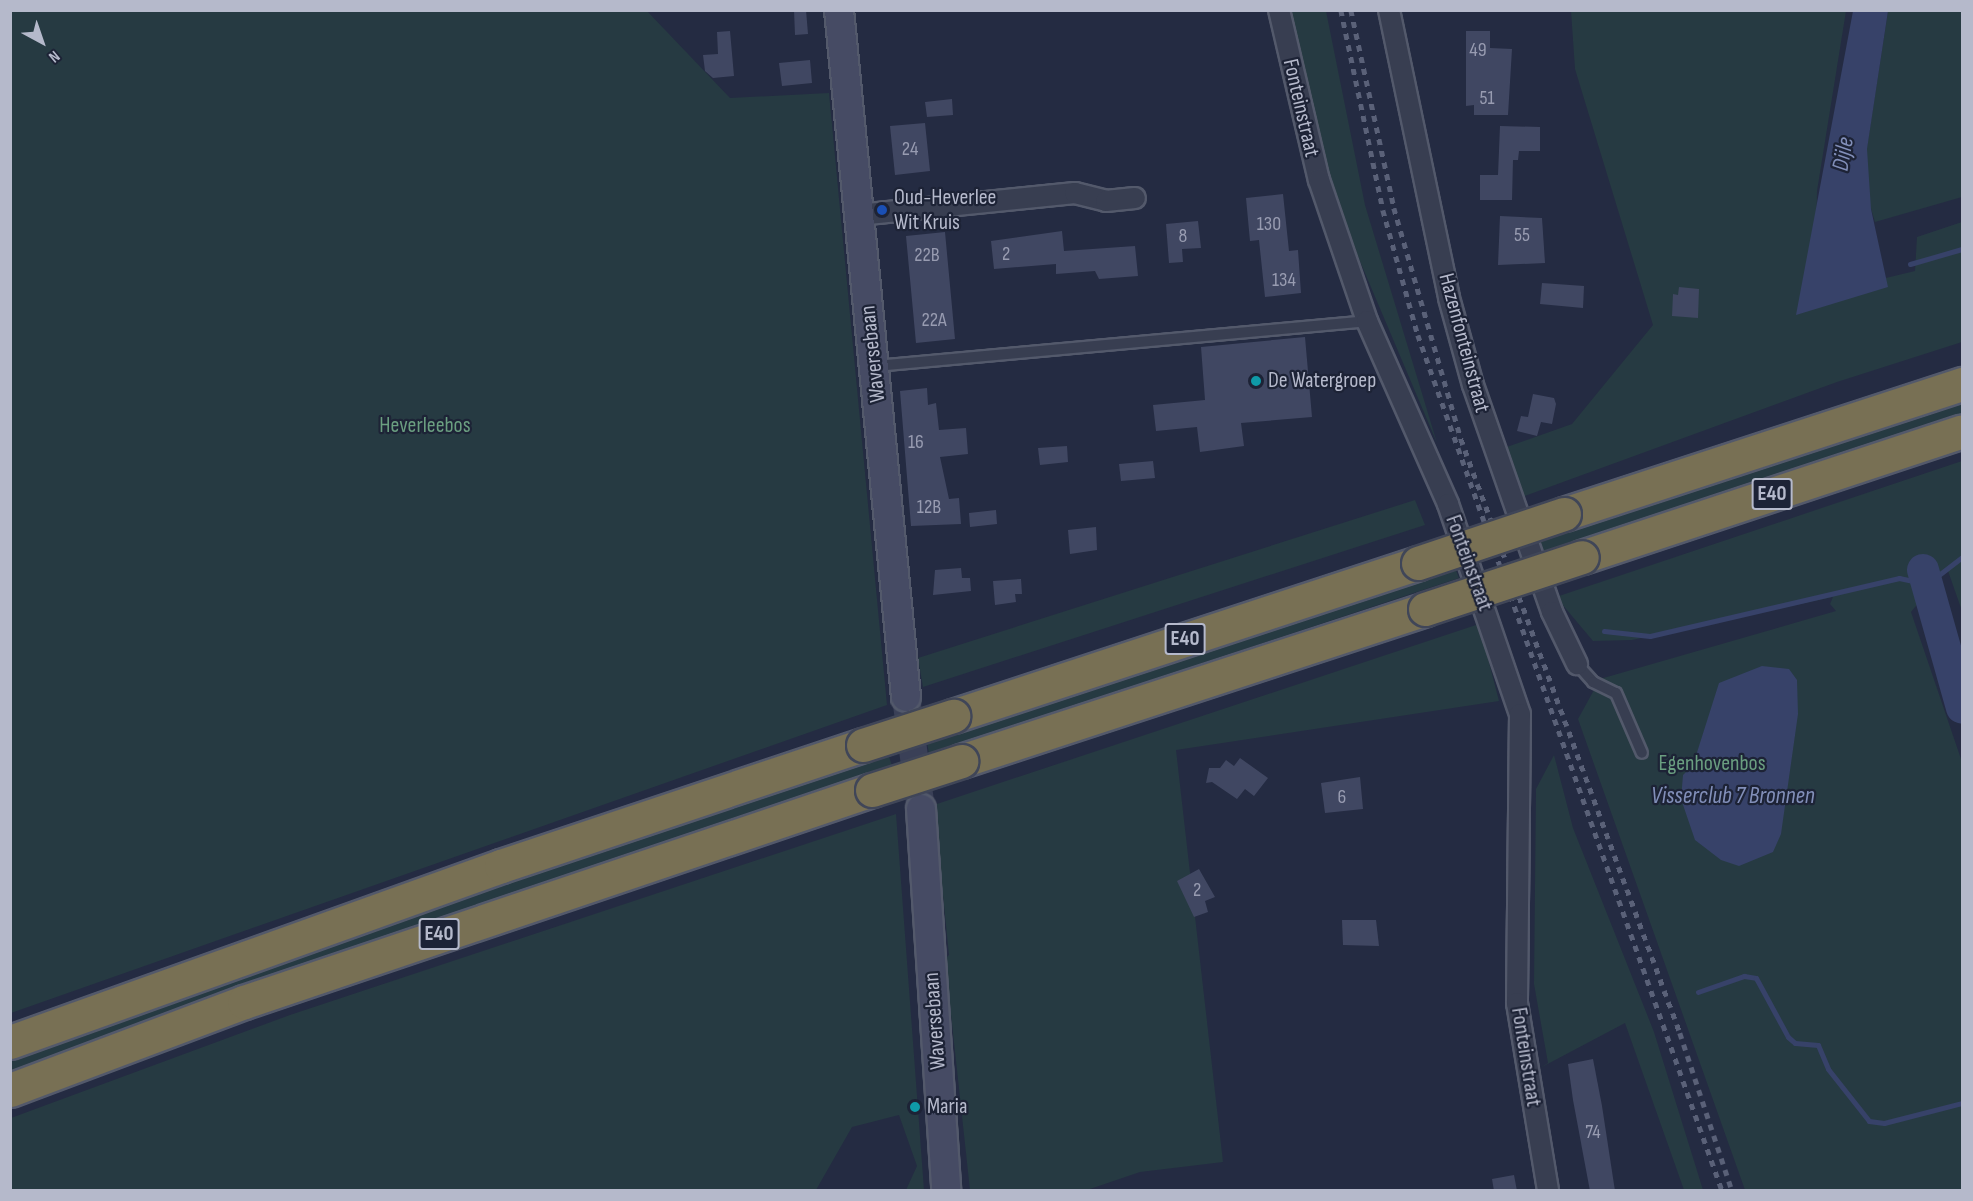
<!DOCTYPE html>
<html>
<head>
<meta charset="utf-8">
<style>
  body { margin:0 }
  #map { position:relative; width:1973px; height:1201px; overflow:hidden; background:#242b42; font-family:"Sofia Sans Condensed",sans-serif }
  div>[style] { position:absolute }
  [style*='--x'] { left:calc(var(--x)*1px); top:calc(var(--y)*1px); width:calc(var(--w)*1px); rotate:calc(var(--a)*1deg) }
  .green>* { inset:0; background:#263a42 }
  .water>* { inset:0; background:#374269 }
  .stream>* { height:5px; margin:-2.5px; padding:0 2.5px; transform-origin:2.5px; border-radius:2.5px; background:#374269 }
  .river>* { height:32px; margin:-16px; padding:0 16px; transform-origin:16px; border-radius:16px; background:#374269 }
  .building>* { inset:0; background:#404762 }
  .secondary-tunnel>* { height:28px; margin-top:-14px; transform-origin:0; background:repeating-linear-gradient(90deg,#3a4057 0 28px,transparent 0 42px) }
  .roads { filter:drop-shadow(2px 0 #53596b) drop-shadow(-2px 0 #53596b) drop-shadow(0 2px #53596b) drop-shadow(0 -2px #53596b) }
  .lane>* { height:10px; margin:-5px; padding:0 5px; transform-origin:5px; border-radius:5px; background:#383e51 }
  .street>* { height:20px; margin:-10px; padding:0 10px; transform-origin:10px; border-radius:10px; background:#383e51 }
  .secondary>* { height:28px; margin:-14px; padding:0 14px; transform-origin:14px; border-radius:14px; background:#464b64 }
  .highway>* { height:33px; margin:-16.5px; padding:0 16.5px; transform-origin:16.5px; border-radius:16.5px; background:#787054 }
  .rail>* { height:4.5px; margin-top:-2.25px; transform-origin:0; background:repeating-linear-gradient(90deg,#5a6178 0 6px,transparent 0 12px) }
  .bridges { filter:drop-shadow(2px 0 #404658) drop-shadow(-2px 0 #404658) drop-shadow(0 2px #404658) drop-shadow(0 -2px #404658) }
  .highway-bridge>* { height:33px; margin:-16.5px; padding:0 16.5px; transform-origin:16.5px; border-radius:16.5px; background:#787054 }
  .dots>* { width:16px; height:16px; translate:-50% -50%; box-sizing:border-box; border:3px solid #1d2336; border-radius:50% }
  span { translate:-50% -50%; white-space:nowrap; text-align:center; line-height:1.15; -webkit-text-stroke:4.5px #1d2336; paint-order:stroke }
  .number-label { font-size:20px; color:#989cb1 }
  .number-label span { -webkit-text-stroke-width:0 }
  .shield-label span { padding:2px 4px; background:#1d2336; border:2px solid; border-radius:4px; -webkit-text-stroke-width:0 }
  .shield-label { font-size:21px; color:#b5b9cb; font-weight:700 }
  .street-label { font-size:22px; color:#b5b9cb }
  .poi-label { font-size:22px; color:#b5b9cb }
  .left { translate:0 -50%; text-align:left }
  .park-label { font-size:22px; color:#6a9e80 }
  .water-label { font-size:24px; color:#828fb9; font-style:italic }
  .frame { position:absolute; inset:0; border:12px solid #b5b9cb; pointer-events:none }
  .north { position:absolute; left:12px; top:12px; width:60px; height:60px; -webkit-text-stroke:4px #1d2336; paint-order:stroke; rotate:140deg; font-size:16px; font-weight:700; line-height:24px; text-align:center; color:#b5b9cb }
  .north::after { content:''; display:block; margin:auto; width:21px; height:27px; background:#b5b9cb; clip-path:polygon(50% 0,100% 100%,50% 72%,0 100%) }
</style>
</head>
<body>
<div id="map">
  <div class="green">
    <i style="clip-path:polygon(11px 10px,647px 11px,730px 98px,829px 93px,887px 705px,11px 1013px)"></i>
    <i style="clip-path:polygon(1290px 11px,1326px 11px,1365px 205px,1437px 443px,1326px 181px)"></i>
    <i style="clip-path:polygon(1571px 11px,1846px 11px,1817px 191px,1815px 295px,1915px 271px,1917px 237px,1962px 222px,1962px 342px,1837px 382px,1522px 497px,1504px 448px,1572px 424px,1653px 325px,1575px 69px)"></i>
    <i style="clip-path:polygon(1888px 11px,1962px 11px,1962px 197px,1875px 222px,1862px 179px)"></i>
    <i style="clip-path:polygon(1962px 401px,1962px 414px,1544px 552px,1540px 540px)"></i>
    <i style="clip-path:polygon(1962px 461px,1962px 611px,1947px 568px,1911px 612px,1962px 762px,1962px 1190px,1745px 1190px,1578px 719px,1600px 679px,1836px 611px,1830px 604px,1833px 597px,1632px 640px,1593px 641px,1556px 597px)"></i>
    <i style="clip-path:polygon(1415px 500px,1425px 525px,923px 687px,918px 658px)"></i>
    <i style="clip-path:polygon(1455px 568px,1459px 578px,929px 754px,927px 742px)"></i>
    <i style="clip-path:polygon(1479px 624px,1499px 701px,1176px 750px,1223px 1162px,1140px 1172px,1087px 1190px,970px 1190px,945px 959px,949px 955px,934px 805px)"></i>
    <i style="clip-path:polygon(888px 753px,892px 766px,235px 989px,11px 1074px,11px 1060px,230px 977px)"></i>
    <i style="clip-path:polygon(1554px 755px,1573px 828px,1654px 1032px,1703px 1190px,1684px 1190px,1625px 1023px,1540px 1068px,1548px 1063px,1534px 984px,1536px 789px)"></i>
    <i style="clip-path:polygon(896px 814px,924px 1190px,906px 1190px,917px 1166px,899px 1115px,852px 1127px,816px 1190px,11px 1190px,11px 1118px,290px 1015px)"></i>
  </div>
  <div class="water">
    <i style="clip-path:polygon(1853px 11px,1888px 11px,1867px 149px,1871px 209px,1888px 287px,1796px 315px)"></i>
    <i style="clip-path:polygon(1762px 666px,1789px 669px,1797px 680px,1798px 714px,1781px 834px,1773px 852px,1739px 866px,1721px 860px,1695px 840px,1681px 799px,1683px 775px,1693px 765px,1719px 683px)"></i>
  </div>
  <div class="stream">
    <i style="--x:1910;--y:264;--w:54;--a:-16.1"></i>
    <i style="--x:1604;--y:631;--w:46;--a:6.2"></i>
    <i style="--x:1650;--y:636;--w:256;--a:-13.1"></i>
    <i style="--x:1899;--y:578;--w:29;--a:12"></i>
    <i style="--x:1927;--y:584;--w:44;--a:-37.6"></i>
    <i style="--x:1698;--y:992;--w:49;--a:-19.2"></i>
    <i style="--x:1744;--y:976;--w:12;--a:9"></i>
    <i style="--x:1756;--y:978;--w:67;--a:61.5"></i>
    <i style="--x:1788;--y:1037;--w:9;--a:41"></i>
    <i style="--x:1795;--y:1043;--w:23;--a:5"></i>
    <i style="--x:1818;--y:1045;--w:26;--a:67"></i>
    <i style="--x:1828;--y:1069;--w:66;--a:51.7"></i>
    <i style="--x:1869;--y:1121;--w:15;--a:8"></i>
    <i style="--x:1884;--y:1123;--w:81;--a:-14.4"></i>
  </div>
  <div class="river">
    <i style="--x:1923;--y:570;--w:143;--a:74.2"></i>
  </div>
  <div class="building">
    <i style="clip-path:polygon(794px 10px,806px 10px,808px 34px,795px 35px)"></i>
    <i style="clip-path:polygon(730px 31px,734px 76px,713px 78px,705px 71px,703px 55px,718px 54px,717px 32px)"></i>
    <i style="clip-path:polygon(1466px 31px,1490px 31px,1490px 48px,1512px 49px,1508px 115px,1474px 115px,1474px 105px,1466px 106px)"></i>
    <i style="clip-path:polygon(810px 60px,812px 83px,782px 86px,779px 63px)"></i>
    <i style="clip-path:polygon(952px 99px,953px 115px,927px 117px,925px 102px)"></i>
    <i style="clip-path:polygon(925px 123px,930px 171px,895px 175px,890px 126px)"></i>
    <i style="clip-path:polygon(1500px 126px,1540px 127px,1540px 151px,1519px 151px,1518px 160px,1513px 160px,1512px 200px,1480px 200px,1480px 175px,1498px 175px)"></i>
    <i style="clip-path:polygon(1283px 194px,1289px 251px,1298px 250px,1301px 293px,1265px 297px,1259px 240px,1250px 241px,1246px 198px)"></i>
    <i style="clip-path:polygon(1500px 216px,1542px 218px,1545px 263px,1498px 265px)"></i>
    <i style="clip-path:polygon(1198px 221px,1201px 248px,1182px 249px,1183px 262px,1169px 263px,1166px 224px)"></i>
    <i style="clip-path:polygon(1062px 231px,1064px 251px,1135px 246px,1138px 276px,1099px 279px,1095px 271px,1056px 274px,1056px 264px,994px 269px,991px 241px)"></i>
    <i style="clip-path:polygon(945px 232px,955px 339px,916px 343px,906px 236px)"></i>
    <i style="clip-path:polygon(1542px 283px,1584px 286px,1583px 308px,1540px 304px)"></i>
    <i style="clip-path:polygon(1679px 287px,1699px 289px,1698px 318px,1672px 316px,1673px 294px,1678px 295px)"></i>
    <i style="clip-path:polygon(1305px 337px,1312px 417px,1241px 423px,1244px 446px,1200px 452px,1197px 427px,1156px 431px,1153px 405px,1205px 400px,1201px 347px)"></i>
    <i style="clip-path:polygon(927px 388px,928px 405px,936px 403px,939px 430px,966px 428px,968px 454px,940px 457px,949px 499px,959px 498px,961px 524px,911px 526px,900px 391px)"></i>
    <i style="clip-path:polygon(1533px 394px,1554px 398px,1556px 404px,1552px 424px,1541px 422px,1537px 436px,1517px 431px,1521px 416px,1528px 417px)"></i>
    <i style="clip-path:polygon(1067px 446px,1068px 462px,1040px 465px,1038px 448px)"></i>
    <i style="clip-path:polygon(1153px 461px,1155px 478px,1121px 481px,1119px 464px)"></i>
    <i style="clip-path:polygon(996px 510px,997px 524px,970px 527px,969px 513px)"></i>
    <i style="clip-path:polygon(1096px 527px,1097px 550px,1070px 554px,1068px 530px)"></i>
    <i style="clip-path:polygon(961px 568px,962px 578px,970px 578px,971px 591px,933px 595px,935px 570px)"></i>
    <i style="clip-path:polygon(1021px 579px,1022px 594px,1015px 594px,1016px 602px,995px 605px,993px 581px)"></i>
    <i style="clip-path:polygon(1240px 758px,1268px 778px,1254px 796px,1245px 789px,1237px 799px,1212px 782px,1206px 783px,1209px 768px,1220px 768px,1226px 760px,1234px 766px)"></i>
    <i style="clip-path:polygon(1360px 777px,1363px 809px,1325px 813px,1321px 783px)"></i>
    <i style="clip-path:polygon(1199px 869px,1215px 897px,1205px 901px,1208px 912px,1194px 917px,1177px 881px)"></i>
    <i style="clip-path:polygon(1342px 920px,1376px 920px,1379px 946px,1343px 945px)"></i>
    <i style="clip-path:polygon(1593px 1059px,1602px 1106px,1615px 1191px,1590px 1191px,1573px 1100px,1568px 1064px)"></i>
    <i style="clip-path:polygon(1514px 1175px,1517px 1191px,1494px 1191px,1492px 1179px)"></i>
  </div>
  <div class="secondary-tunnel">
    <i style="--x:906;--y:697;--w:113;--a:82.4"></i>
  </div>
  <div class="roads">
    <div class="lane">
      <i style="--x:875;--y:366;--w:494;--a:-5.2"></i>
      <i style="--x:1577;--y:664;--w:24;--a:48"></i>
      <i style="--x:1593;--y:682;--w:25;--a:26"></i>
      <i style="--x:1616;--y:693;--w:65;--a:66.6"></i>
    </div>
    <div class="street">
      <i style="--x:1279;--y:10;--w:175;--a:76.8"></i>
      <i style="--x:1319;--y:180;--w:149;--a:71.2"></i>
      <i style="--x:1367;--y:321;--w:200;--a:66.1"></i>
      <i style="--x:1448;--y:504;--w:222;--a:71.1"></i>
      <i style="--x:1520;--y:714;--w:289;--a:90.6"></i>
      <i style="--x:1517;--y:1003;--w:190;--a:80.6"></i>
      <i style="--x:1389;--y:10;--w:294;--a:78.2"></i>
      <i style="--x:1449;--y:298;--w:90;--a:74.6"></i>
      <i style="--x:1473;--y:385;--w:240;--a:70.8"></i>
      <i style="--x:1552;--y:612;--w:58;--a:64.3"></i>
      <i style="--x:858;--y:215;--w:218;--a:-5.8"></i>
      <i style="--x:1075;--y:193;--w:32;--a:14"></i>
      <i style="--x:1106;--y:201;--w:29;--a:-6"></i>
    </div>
    <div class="secondary">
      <i style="--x:839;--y:10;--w:690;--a:84.43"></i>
      <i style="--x:921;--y:809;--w:382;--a:86.2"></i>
    </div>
    <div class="highway">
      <i style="--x:1564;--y:514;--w:419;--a:-18.1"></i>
      <i style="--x:1582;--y:557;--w:400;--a:-18.3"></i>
      <i style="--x:953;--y:716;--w:490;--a:-18.2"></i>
      <i style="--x:961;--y:761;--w:488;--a:-18.1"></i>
      <i style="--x:10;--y:1042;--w:522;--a:-19.72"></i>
      <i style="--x:501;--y:866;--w:382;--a:-18.5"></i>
      <i style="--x:10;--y:1090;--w:250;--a:-20.6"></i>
      <i style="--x:244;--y:1002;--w:663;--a:-18.65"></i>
    </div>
  </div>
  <div class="rail">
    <i style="--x:1341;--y:10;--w:204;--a:78.1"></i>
    <i style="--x:1383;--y:210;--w:130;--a:74.4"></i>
    <i style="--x:1418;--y:335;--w:907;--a:70.43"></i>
    <i style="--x:1351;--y:10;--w:203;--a:77.7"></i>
    <i style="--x:1394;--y:208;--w:241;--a:73.8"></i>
    <i style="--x:1461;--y:439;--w:633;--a:69.76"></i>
    <i style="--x:1680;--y:1033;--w:165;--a:71.7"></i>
  </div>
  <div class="bridges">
    <div class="highway-bridge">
      <i style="--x:1418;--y:563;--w:154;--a:-18.6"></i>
      <i style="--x:1425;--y:609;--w:165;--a:-18.3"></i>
      <i style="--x:863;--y:745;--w:95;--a:-17.9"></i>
      <i style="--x:872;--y:790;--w:94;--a:-18"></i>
    </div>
  </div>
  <div class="dots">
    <i style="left:882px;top:210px;background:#1a4fb4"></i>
    <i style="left:1256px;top:381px;background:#0f9aa8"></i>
    <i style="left:915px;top:1107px;background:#0f9aa8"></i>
  </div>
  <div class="number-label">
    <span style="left:1478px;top:50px">49</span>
    <span style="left:1487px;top:98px">51</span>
    <span style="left:910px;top:149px">24</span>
    <span style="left:1269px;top:224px">130</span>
    <span style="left:1522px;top:235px">55</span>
    <span style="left:1183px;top:236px">8</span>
    <span style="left:1006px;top:254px">2</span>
    <span style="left:927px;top:255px">22B</span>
    <span style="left:1284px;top:280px">134</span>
    <span style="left:934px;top:320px">22A</span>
    <span style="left:916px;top:442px">16</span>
    <span style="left:929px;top:507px">12B</span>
    <span style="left:1342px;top:797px">6</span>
    <span style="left:1197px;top:890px">2</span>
    <span style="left:1593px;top:1132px">74</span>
  </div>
  <div class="shield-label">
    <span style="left:1772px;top:494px">E40</span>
    <span style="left:1185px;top:639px">E40</span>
    <span style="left:439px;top:934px">E40</span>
  </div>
  <div class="street-label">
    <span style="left:1301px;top:108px;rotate:77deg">Fonteinstraat</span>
    <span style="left:1464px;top:343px;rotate:75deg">Hazenfonteinstraat</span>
    <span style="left:873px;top:354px;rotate:-96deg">Waversebaan</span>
    <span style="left:1469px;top:563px;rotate:70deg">Fonteinstraat</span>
    <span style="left:935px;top:1021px;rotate:-94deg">Waversebaan</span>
    <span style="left:1526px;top:1057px;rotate:81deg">Fonteinstraat</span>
  </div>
  <div class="poi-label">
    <span class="left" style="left:894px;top:210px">Oud-Heverlee<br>Wit Kruis</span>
    <span class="left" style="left:1268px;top:381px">De Watergroep</span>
    <span class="left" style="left:927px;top:1107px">Maria</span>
  </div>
  <div class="park-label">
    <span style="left:425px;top:426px">Heverleebos</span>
    <span style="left:1712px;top:764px">Egenhovenbos</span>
  </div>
  <div class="water-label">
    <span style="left:1843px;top:154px;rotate:-80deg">Dijle</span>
    <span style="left:1733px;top:796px">Visserclub 7 Bronnen</span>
  </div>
  <div class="frame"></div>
  <div class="north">N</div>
</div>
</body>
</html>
